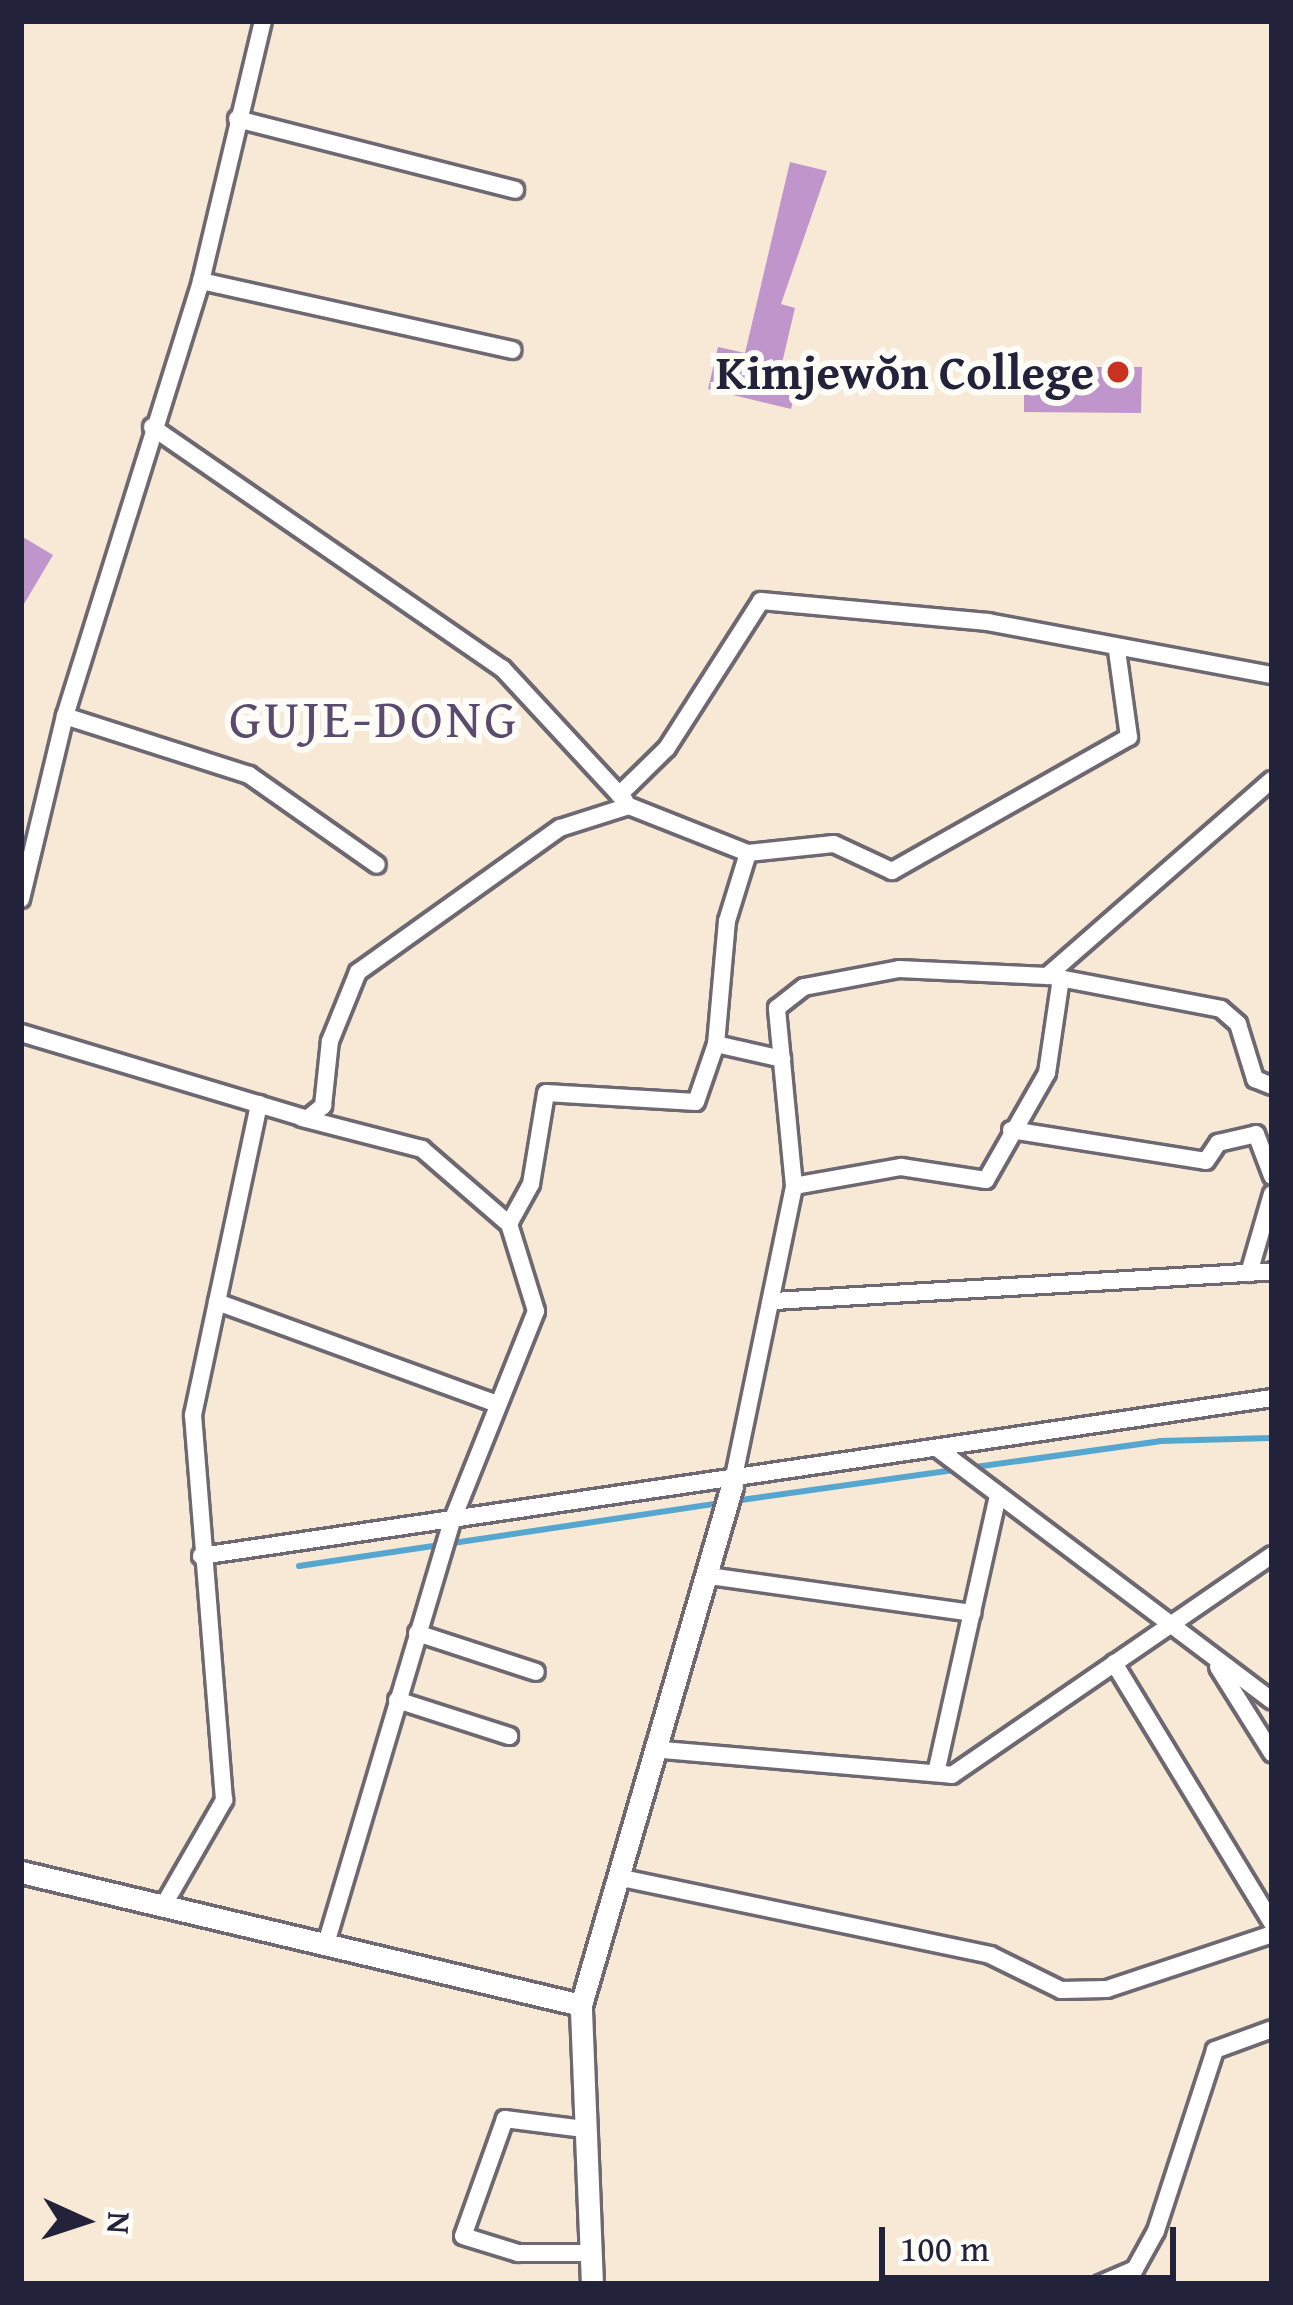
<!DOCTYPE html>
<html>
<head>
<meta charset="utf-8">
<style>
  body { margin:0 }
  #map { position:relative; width:1293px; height:2305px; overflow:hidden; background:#f7e9d5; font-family:"Gentium Book Plus",serif }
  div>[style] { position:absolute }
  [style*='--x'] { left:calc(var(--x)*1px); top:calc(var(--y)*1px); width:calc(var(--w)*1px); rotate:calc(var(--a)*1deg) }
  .stream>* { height:6px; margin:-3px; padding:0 3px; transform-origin:3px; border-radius:3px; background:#56a7d0 }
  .building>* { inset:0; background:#bf95cc }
  .roads { filter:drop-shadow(3px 0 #6d6871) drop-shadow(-3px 0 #6d6871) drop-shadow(0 3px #6d6871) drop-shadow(0 -3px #6d6871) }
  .minor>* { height:16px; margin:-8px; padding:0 8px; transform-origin:8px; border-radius:8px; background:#fff }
  .tertiary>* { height:21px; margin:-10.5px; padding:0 10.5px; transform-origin:10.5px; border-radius:10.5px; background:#fff }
  .dots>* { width:33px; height:33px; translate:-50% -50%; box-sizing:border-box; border:6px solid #fdfcf7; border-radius:50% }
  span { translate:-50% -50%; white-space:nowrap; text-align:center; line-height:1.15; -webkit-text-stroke:12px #fdfcf7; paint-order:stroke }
  .poi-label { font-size:48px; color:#22223b; font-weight:700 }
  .right { translate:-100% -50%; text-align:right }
  .quarter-label { font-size:54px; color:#594a6e; letter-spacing:3px }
  .frame { position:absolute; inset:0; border:24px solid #22223b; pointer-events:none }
  .north { position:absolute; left:24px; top:2161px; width:120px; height:120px; -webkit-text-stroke:9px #fdfcf7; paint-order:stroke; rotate:93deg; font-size:33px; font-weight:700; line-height:48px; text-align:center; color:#22223b }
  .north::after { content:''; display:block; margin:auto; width:42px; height:54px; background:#22223b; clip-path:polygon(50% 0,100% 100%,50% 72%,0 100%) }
  .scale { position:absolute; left:879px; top:2227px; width:297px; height:54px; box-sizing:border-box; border:6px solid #22223b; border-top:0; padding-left:15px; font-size:36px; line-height:42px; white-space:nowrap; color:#22223b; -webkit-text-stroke:9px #fdfcf7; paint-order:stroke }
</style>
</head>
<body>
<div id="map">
  <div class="stream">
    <i style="--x:734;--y:1501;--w:430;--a:-8"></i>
    <i style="--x:1160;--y:1441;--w:112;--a:-1.5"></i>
    <i style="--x:299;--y:1566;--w:427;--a:-8.5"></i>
  </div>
  <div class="building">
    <i style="clip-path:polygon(790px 162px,827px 171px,781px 304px,795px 308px,779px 376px,798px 381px,791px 409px,708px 389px,718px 347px,745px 353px)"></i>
    <i style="clip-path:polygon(1024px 367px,1142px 367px,1141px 413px,1024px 412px)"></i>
    <i style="clip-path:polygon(21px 536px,53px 555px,21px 609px)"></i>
  </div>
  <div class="roads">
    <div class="minor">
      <i style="--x:237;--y:119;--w:287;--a:14.3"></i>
      <i style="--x:201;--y:281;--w:319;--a:12.5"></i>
      <i style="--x:152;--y:427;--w:425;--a:34.6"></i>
      <i style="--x:502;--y:668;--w:181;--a:47.2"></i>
      <i style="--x:65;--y:716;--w:193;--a:17.8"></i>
      <i style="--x:249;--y:775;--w:156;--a:35.1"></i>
      <i style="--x:619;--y:795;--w:67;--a:-44.4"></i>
      <i style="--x:667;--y:748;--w:174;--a:-57.4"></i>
      <i style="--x:761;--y:601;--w:228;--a:5.3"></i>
      <i style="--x:988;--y:622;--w:289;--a:10.6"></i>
      <i style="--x:21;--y:899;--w:188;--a:-76.5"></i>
      <i style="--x:65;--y:716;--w:456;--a:-72.6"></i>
      <i style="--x:201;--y:281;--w:267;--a:-76.6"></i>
      <i style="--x:1054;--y:977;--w:170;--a:10.8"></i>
      <i style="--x:1221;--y:1009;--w:23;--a:41"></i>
      <i style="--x:1238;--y:1024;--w:58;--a:72.8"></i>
      <i style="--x:1255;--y:1079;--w:18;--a:22"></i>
      <i style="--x:21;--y:1033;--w:299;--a:16.7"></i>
      <i style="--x:307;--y:1119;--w:21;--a:-39"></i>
      <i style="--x:323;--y:1106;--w:65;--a:-83.9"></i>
      <i style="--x:330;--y:1041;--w:74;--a:-67.9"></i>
      <i style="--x:358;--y:972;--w:248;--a:-35.5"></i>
      <i style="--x:560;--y:828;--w:72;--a:-17.7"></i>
      <i style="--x:629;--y:806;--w:128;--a:21.6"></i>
      <i style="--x:748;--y:853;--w:86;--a:-6"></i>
      <i style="--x:834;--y:844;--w:64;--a:25"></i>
      <i style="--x:892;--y:871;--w:272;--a:-29.5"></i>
      <i style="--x:1129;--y:737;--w:87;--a:-97.9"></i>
      <i style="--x:716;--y:1044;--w:123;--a:-84.9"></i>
      <i style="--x:727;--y:921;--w:71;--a:-72.8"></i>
      <i style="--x:302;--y:1118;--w:124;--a:14.5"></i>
      <i style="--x:422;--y:1149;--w:115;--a:40.8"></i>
      <i style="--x:1011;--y:1130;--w:197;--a:9"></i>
      <i style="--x:1206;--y:1161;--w:22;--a:-56"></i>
      <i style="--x:1218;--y:1143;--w:39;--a:-13"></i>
      <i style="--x:1256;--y:1134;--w:45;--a:69.1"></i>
      <i style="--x:794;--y:1186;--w:109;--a:-10.1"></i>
      <i style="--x:901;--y:1167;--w:86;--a:8.7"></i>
      <i style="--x:986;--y:1180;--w:123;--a:-60.3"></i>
      <i style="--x:1047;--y:1073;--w:96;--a:-81.6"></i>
      <i style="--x:1249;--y:1273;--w:82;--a:-73.8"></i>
      <i style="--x:774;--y:1301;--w:499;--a:-3.4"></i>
      <i style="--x:217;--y:1302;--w:299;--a:20"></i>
      <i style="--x:938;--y:1449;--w:418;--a:37"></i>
      <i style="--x:732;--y:1486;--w:306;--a:-78.3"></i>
      <i style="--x:794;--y:1186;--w:179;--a:-95.5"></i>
      <i style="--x:777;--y:1008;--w:34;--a:-38"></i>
      <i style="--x:804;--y:987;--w:97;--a:-10.7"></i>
      <i style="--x:899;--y:969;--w:148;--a:2.7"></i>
      <i style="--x:1047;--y:976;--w:298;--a:-41.1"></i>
      <i style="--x:201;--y:1556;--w:1083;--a:-8.39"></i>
      <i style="--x:709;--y:1576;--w:266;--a:8"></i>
      <i style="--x:417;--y:1633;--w:125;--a:18.1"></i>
      <i style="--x:1114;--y:1663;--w:304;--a:58.7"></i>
      <i style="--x:1218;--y:1667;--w:102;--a:57.9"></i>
      <i style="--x:397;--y:1700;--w:118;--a:17.8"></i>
      <i style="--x:662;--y:1750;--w:291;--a:4.9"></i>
      <i style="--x:952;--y:1775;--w:388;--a:-34.5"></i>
      <i style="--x:936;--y:1773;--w:285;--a:-77.4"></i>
      <i style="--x:622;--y:1878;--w:376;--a:11.8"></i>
      <i style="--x:990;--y:1955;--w:79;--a:26.2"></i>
      <i style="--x:1061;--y:1990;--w:46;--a:-1.2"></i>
      <i style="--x:1107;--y:1989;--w:174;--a:-18.4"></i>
      <i style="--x:162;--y:1908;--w:125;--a:-60.1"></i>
      <i style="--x:224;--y:1800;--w:386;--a:-94.6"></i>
      <i style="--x:193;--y:1415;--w:318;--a:-78"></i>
      <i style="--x:325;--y:1947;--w:445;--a:-73.4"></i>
      <i style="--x:452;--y:1521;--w:226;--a:-68.2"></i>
      <i style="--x:536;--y:1311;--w:91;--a:-107.2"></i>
      <i style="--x:509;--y:1224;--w:46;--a:-61.2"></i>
      <i style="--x:531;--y:1184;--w:92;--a:-80.6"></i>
      <i style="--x:546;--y:1093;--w:150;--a:3.4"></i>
      <i style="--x:696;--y:1102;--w:61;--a:-71"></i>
      <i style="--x:716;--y:1044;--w:68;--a:12.8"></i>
      <i style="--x:584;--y:2129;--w:80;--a:-172.8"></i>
      <i style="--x:505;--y:2119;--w:124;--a:109.7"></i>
      <i style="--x:463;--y:2236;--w:58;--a:17.2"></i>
      <i style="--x:518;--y:2253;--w:68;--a:0"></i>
      <i style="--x:1100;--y:2284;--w:38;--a:-23"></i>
      <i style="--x:1135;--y:2269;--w:43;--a:-61.1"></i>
      <i style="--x:1156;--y:2231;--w:190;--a:-71.9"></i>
      <i style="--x:1215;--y:2050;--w:61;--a:-20.2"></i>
    </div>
    <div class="tertiary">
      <i style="--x:21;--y:1872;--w:576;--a:13.36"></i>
      <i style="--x:592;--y:2284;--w:279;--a:-92.3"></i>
      <i style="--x:581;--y:2005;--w:541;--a:-73.78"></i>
    </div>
  </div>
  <div class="dots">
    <i style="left:1118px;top:372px;background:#c8321e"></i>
  </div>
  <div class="poi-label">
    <span class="right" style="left:1094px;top:372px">Kimjewŏn College</span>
  </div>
  <div class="quarter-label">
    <span style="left:374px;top:718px">GUJE-DONG</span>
  </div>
  <div class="frame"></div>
  <div class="north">N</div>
  <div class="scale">100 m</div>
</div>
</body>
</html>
